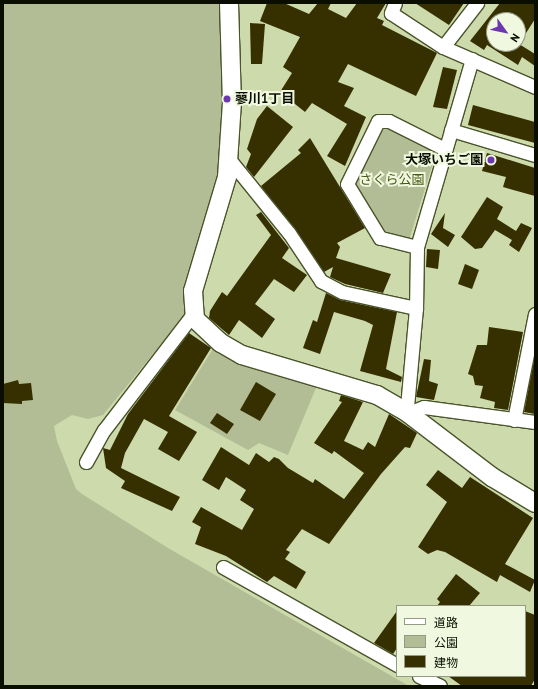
<!DOCTYPE html>
<html>
<head>
<meta charset="utf-8">
<style>
  body { margin:0 }
  #map { position:relative; width:538px; height:689px; overflow:hidden; background:#cddaac; font-family:"PT Sans","Noto Sans JP",sans-serif }
  div>[style] { position:absolute }
  [style*='--x'] { left:calc(var(--x)*1px); top:calc(var(--y)*1px); width:calc(var(--w)*1px); rotate:calc(var(--a)*1deg) }
  .green>* { inset:0; background:#b2bd95 }
  .building>* { inset:0; background:#362f00 }
  .roads { filter:drop-shadow(1px 0 #4a542b) drop-shadow(-1px 0 #4a542b) drop-shadow(0 1px #4a542b) drop-shadow(0 -1px #4a542b) }
  .street>* { height:13px; margin:-6.5px; padding:0 6.5px; transform-origin:6.5px; border-radius:6.5px; background:#fff }
  .secondary>* { height:18px; margin:-9px; padding:0 9px; transform-origin:9px; border-radius:9px; background:#fff }
  .dots>* { width:11px; height:11px; translate:-50% -50%; box-sizing:border-box; border:2px solid #f1f8e0; border-radius:50% }
  span { translate:-50% -50%; white-space:nowrap; text-align:center; line-height:1.15; -webkit-text-stroke:4px #f1f8e0; paint-order:stroke }
  .poi-label { font-size:13px; color:#0a0e01; font-weight:700 }
  .left { translate:0 -50%; text-align:left }
  .right { translate:-100% -50%; text-align:right }
  .park-label { font-size:13px; color:#4b5914 }
  .frame { position:absolute; inset:0; border:4px solid #0a0e01; pointer-events:none }
  .legend { position:absolute; left:396px; top:605px; width:130px; height:72px; box-sizing:border-box; background:#f1f8e0; border:1px solid #959a87; margin:0; padding:5px 7px; list-style:none; font-size:12px; color:#0a0e01 }
  .legend li { display:flex; align-items:center; gap:8px; height:20px }
  .legend b { width:20px; border:1px solid #959a87 }
  .north { position:absolute; left:486px; top:12px; width:40px; height:40px; box-sizing:border-box; background:#f1f8e0; border:1px solid #959a87; border-radius:50%; rotate:123deg; font-size:11px; font-weight:700; line-height:16px; text-align:center; color:#0a0e01 }
  .north::after { content:''; display:block; margin:auto; width:14px; height:18px; background:#6d38af; clip-path:polygon(50% 0,100% 100%,50% 72%,0 100%) }
</style>
</head>
<body>
<div id="map">
  <div class="green">
    <i style="clip-path:polygon(3px 3px,221px 3px,222px 168px,185px 292px,184px 316px,103px 415px,88px 419px,72px 415px,54px 426px,57px 441px,76px 489px,82px 494px,168px 548px,409px 686px,3px 686px)"></i>
    <i style="clip-path:polygon(383px 126px,436px 153px,409px 240px,382px 230px,355px 188px,354px 180px,379px 128px)"></i>
    <i style="clip-path:polygon(214px 347px,246px 366px,318px 383px,288px 455px,259px 443px,248px 450px,175px 410px)"></i>
  </div>
  <div class="building">
    <i style="clip-path:polygon(267px 3px,284px 3px,309px 14px,318px 3px,331px 3px,328px 9px,346px 18px,357px 3px,386px 3px,377px 18px,384px 21px,382px 25px,437px 53px,416px 96px,348px 64px,338px 82px,354px 88px,344px 106px,366px 117px,345px 166px,327px 156px,347px 124px,312px 103px,305px 112px,280px 92px,292px 73px,283px 67px,300px 37px,260px 21px)"></i>
    <i style="clip-path:polygon(415px 3px,464px 3px,449px 25px)"></i>
    <i style="clip-path:polygon(evenodd,500px 3px,535px 3px,535px 19px,519px 44px,535px 54px,535px 66px,522px 57px,518px 65px,487px 45px,484px 50px,470px 41px,500px 3px,494px 20px,518px 20px,518px 44px,494px 44px,494px 20px)"></i>
    <i style="clip-path:polygon(250px 23px,265px 24px,262px 64px,251px 64px)"></i>
    <i style="clip-path:polygon(443px 67px,457px 70px,447px 109px,433px 107px)"></i>
    <i style="clip-path:polygon(473px 105px,535px 122px,535px 143px,468px 125px)"></i>
    <i style="clip-path:polygon(267px 106px,293px 127px,254px 177px,246px 167px,251px 154px,247px 149px,257px 119px)"></i>
    <i style="clip-path:polygon(310px 138px,365px 228px,337px 243px,340px 247px,336px 258px,391px 274px,383px 293px,345px 284px,330px 277px,333px 267px,324px 272px,261px 186px,301px 153px,298px 150px)"></i>
    <i style="clip-path:polygon(487px 153px,535px 168px,535px 196px,503px 187px,506px 177px,482px 171px)"></i>
    <i style="clip-path:polygon(487px 197px,503px 207px,497px 219px,516px 231px,521px 223px,532px 228px,519px 252px,509px 245px,512px 240px,495px 230px,482px 248px,475px 249px,461px 237px)"></i>
    <i style="clip-path:polygon(261px 212px,289px 248px,282px 258px,307px 275px,294px 292px,274px 279px,255px 304px,275px 319px,262px 338px,239px 320px,229px 335px,209px 318px,210px 311px,222px 292px,227px 296px,271px 235px,256px 215px)"></i>
    <i style="clip-path:polygon(445px 213px,443px 228px,455px 235px,448px 247px,431px 234px)"></i>
    <i style="clip-path:polygon(427px 249px,440px 250px,438px 269px,426px 267px)"></i>
    <i style="clip-path:polygon(465px 264px,479px 270px,472px 289px,458px 284px)"></i>
    <i style="clip-path:polygon(326px 293px,340px 300px,397px 312px,386px 369px,402px 377px,401px 382px,360px 371px,373px 325px,365px 321px,334px 312px,320px 354px,303px 348px,313px 320px,317px 322px)"></i>
    <i style="clip-path:polygon(489px 327px,523px 332px,508px 410px,494px 408px,495px 402px,480px 398px,483px 386px,475px 385px,473px 376px,468px 374px,477px 345px,487px 345px)"></i>
    <i style="clip-path:polygon(189px 333px,211px 348px,169px 416px,197px 432px,179px 461px,158px 449px,168px 432px,144px 419px,125px 453px,121px 468px,180px 497px,172px 511px,121px 488px,125px 481px,106px 468px,103px 448px,110px 450px,128px 414px)"></i>
    <i style="clip-path:polygon(535px 355px,535px 414px,524px 412px)"></i>
    <i style="clip-path:polygon(424px 359px,431px 360px,429px 381px,438px 384px,434px 400px,416px 397px)"></i>
    <i style="clip-path:polygon(18px 380px,19px 384px,31px 383px,33px 400px,22px 401px,22px 404px,3px 403px,3px 384px)"></i>
    <i style="clip-path:polygon(256px 382px,276px 394px,260px 421px,240px 410px)"></i>
    <i style="clip-path:polygon(341px 395px,363px 402px,344px 441px,363px 450px,368px 442px,375px 447px,389px 414px,417px 433px,410px 448px,405px 447px,381px 474px,329px 544px,302px 529px,286px 550px,290px 552px,285px 559px,306px 572px,296px 589px,274px 576px,267px 582px,226px 556px,195px 544px,201px 527px,192px 522px,201px 507px,242px 530px,254px 509px,240px 500px,246px 490px,226px 477px,219px 490px,202px 480px,221px 447px,249px 465px,256px 453px,269px 462px,274px 457px,279px 459px,288px 468px,313px 483px,315px 479px,344px 499px,364px 473px,334px 451px,332px 454px,314px 443px,342px 402px,339px 401px)"></i>
    <i style="clip-path:polygon(217px 413px,234px 424px,227px 434px,210px 423px)"></i>
    <i style="clip-path:polygon(438px 470px,462px 488px,470px 477px,533px 518px,505px 564px,535px 580px,530px 592px,500px 575px,497px 582px,445px 552px,437px 550px,428px 554px,418px 547px,447px 502px,426px 485px)"></i>
    <i style="clip-path:polygon(456px 574px,480px 593px,469px 606px,437px 606px,440px 602px,437px 599px)"></i>
    <i style="clip-path:polygon(397px 611px,397px 648px,393px 654px,374px 643px)"></i>
    <i style="clip-path:polygon(525px 611px,535px 615px,535px 679px,531px 686px,462px 686px,448px 676px,525px 676px)"></i>
  </div>
  <div class="roads">
    <div class="street">
      <i style="--x:395;--y:3;--w:11;--a:112"></i>
      <i style="--x:391;--y:13;--w:62;--a:33.2"></i>
      <i style="--x:443;--y:47;--w:100;--a:23.5"></i>
      <i style="--x:443;--y:47;--w:56;--a:-52.3"></i>
      <i style="--x:472;--y:59;--w:196;--a:106.3"></i>
      <i style="--x:417;--y:247;--w:61;--a:90.9"></i>
      <i style="--x:416;--y:308;--w:99;--a:95.2"></i>
      <i style="--x:407;--y:407;--w:6;--a:81"></i>
      <i style="--x:408;--y:413;--w:17;--a:-21"></i>
      <i style="--x:424;--y:407;--w:112;--a:7.7"></i>
      <i style="--x:451;--y:130;--w:88;--a:16.6"></i>
      <i style="--x:229;--y:159;--w:95;--a:51"></i>
      <i style="--x:289;--y:233;--w:58;--a:56.3"></i>
      <i style="--x:321;--y:281;--w:24;--a:28"></i>
      <i style="--x:342;--y:292;--w:76;--a:12.2"></i>
      <i style="--x:417;--y:247;--w:38;--a:-166"></i>
      <i style="--x:380;--y:238;--w:63;--a:-121.4"></i>
      <i style="--x:347;--y:184;--w:70;--a:-63.8"></i>
      <i style="--x:378;--y:121;--w:11;--a:0"></i>
      <i style="--x:389;--y:121;--w:63;--a:26.6"></i>
      <i style="--x:514;--y:420;--w:108;--a:-78.8"></i>
      <i style="--x:86;--y:462;--w:37;--a:-61"></i>
      <i style="--x:104;--y:430;--w:146;--a:-52.5"></i>
      <i style="--x:223;--y:567;--w:200;--a:29.4"></i>
      <i style="--x:419;--y:676;--w:23;--a:25"></i>
    </div>
    <div class="secondary">
      <i style="--x:229;--y:3;--w:99;--a:88.3"></i>
      <i style="--x:232;--y:102;--w:75;--a:93.8"></i>
      <i style="--x:227;--y:177;--w:119;--a:106.6"></i>
      <i style="--x:193;--y:291;--w:28;--a:86"></i>
      <i style="--x:195;--y:319;--w:35;--a:43"></i>
      <i style="--x:221;--y:343;--w:24;--a:30"></i>
      <i style="--x:242;--y:355;--w:141;--a:16.5"></i>
      <i style="--x:377;--y:395;--w:36;--a:30"></i>
      <i style="--x:408;--y:413;--w:106;--a:37.3"></i>
      <i style="--x:492;--y:477;--w:50;--a:31.2"></i>
    </div>
  </div>
  <div class="dots">
    <i style="left:227px;top:99px;background:#6d38af"></i>
    <i style="left:491px;top:160px;background:#6d38af"></i>
  </div>
  <div class="poi-label">
    <span class="left" style="left:235px;top:99px">蓼川1丁目</span>
    <span class="right" style="left:483px;top:160px">大塚いちご園</span>
  </div>
  <div class="park-label">
    <span style="left:392px;top:180px">さくら公園</span>
  </div>
  <div class="frame"></div>
  <ul class="legend">
  <li><b style="height:5px;background:#fff"></b>道路</li>
  <li><b style="height:11px;background:#b2bd95"></b>公園</li>
  <li><b style="height:11px;background:#362f00"></b>建物</li>
  </ul>
  <div class="north">N</div>
</div>
</body>
</html>
